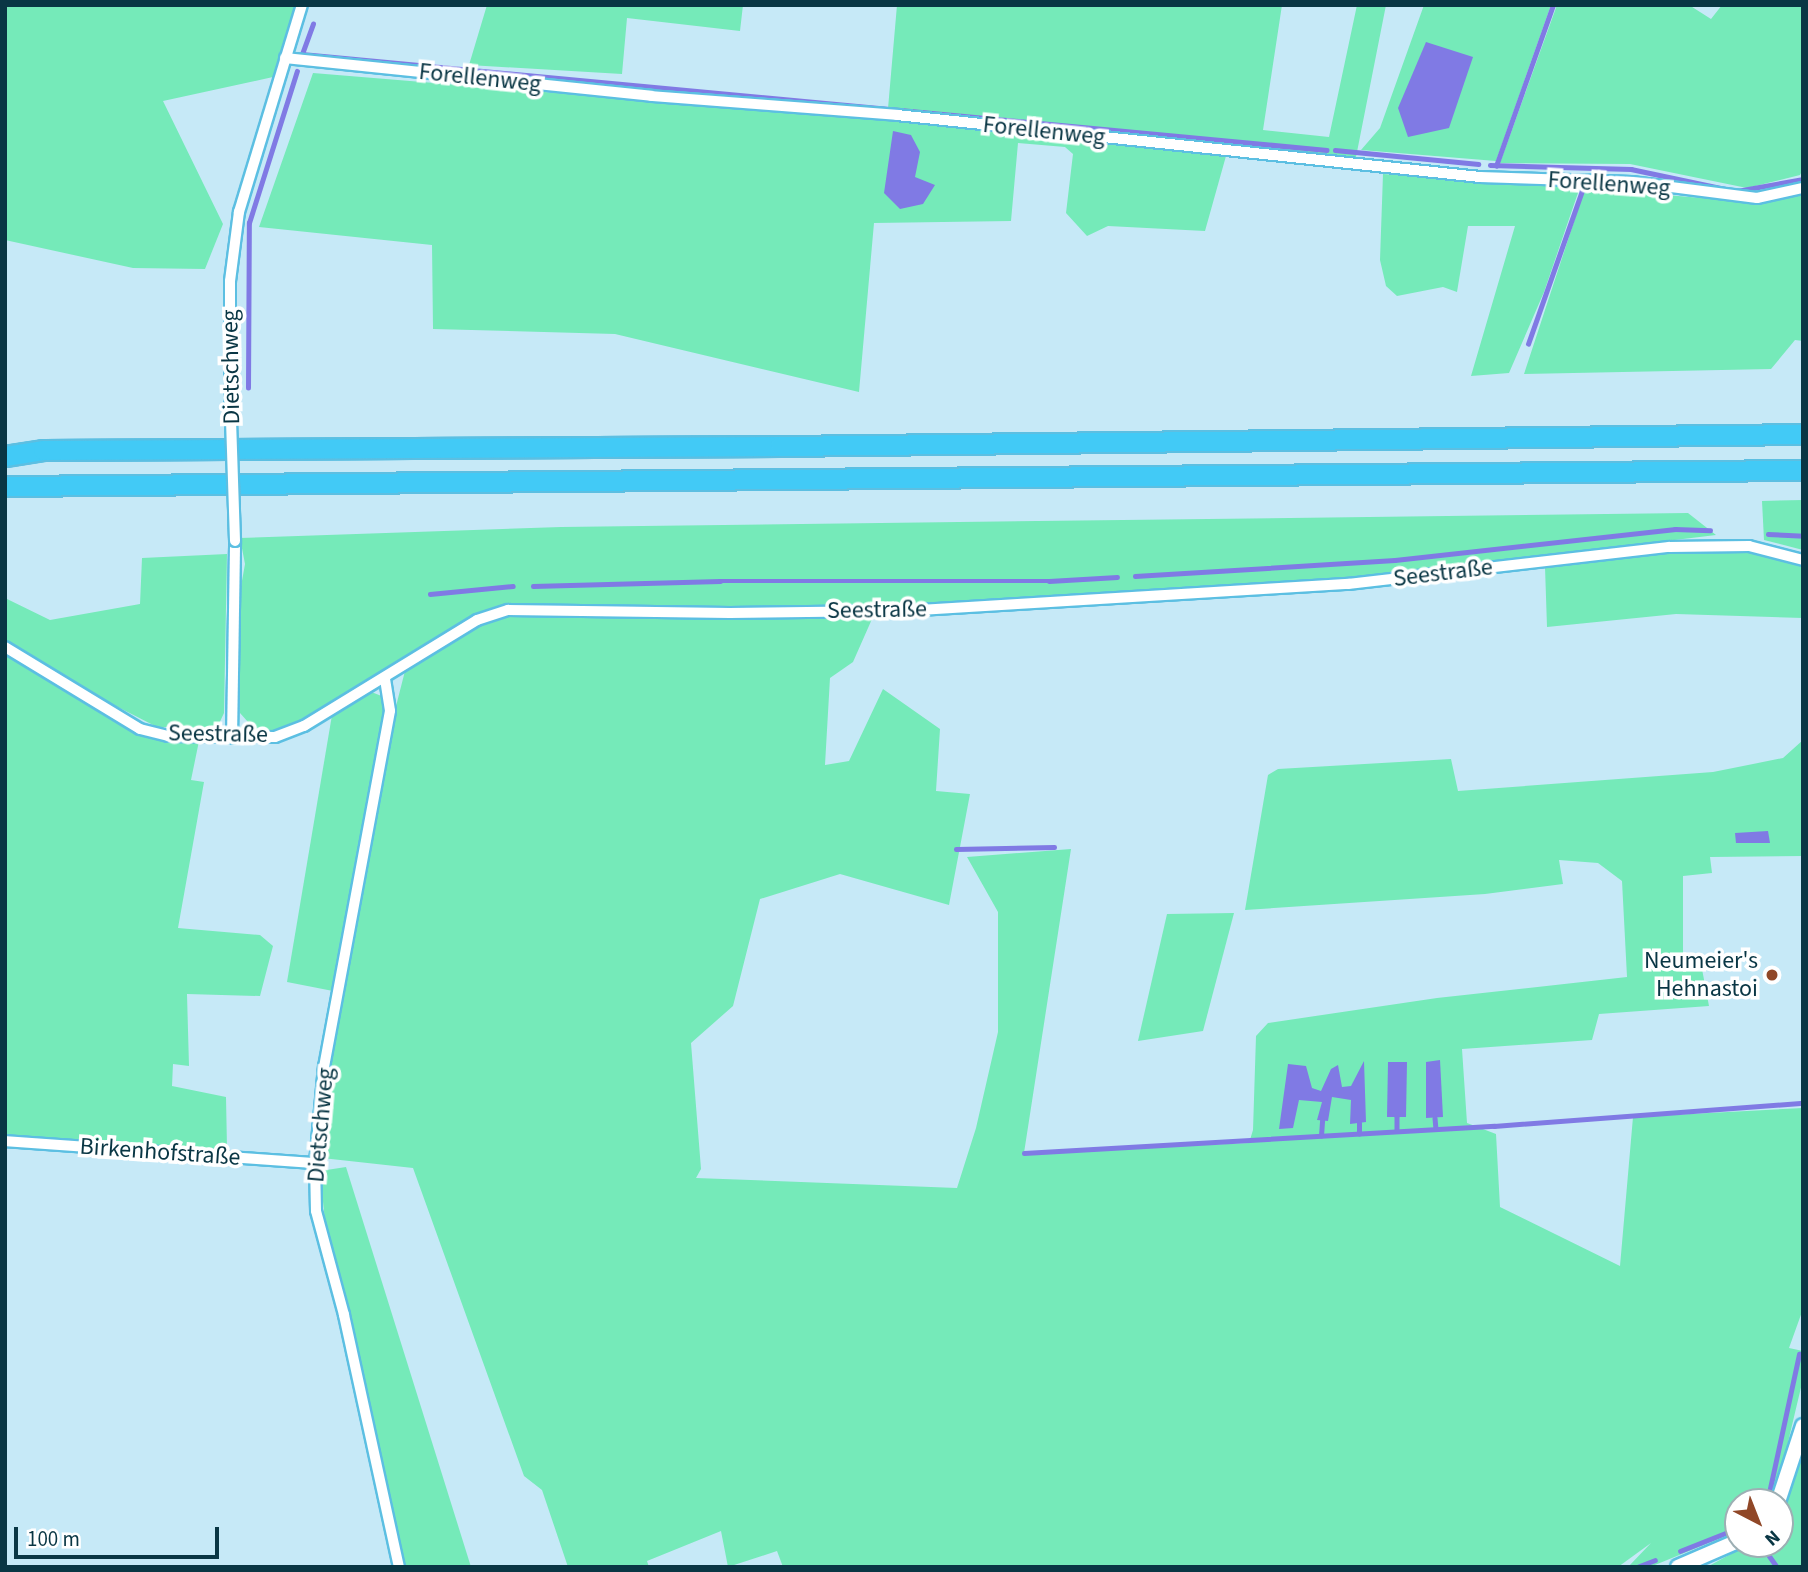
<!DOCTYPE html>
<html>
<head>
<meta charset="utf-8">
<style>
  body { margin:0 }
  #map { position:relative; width:1808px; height:1572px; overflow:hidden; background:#c6e9f7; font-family:"Source Sans 3",sans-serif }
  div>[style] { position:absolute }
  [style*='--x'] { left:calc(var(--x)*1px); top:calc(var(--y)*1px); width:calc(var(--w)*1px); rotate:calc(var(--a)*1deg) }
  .green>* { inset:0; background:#75eab9 }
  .water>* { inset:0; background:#807ae4 }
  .stream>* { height:4.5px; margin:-2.25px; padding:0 2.25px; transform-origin:2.25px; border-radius:2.25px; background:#807ae4 }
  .roads { filter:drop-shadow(2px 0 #5cbfe2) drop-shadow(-2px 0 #5cbfe2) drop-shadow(0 2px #5cbfe2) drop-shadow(0 -2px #5cbfe2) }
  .minor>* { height:10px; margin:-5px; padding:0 5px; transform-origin:5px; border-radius:5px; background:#fff }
  .tertiary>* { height:14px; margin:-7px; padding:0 7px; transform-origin:7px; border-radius:7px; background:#fff }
  .motorway>* { height:19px; margin:-9.5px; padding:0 9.5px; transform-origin:9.5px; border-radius:9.5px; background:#42caf6 }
  .bridges { filter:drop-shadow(2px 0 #5cbfe2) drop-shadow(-2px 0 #5cbfe2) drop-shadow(0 2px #5cbfe2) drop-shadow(0 -2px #5cbfe2) }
  .minor-bridge>* { height:10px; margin:-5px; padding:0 5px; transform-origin:5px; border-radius:5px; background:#fff }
  .dots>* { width:19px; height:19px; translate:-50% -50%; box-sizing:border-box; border:4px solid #fff; border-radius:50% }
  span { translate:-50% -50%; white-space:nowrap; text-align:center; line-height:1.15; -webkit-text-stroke:7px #fff; paint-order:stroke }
  .street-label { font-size:24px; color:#093644 }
  .poi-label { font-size:24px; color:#093644 }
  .right { translate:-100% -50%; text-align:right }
  .frame { position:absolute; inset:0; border:7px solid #093644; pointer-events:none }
  .north { position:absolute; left:1724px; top:1488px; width:70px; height:70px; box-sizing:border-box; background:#fff; border:2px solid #9dafb4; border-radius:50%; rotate:138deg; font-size:19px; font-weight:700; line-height:28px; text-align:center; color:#093644 }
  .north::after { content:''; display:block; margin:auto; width:24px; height:32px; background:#904727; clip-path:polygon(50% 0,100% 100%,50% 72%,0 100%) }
  .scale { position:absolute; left:14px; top:1527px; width:205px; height:32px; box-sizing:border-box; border:4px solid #093644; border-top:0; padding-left:9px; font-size:21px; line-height:24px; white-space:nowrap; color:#093644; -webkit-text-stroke:5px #fff; paint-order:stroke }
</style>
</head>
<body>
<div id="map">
  <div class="green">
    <i style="clip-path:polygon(5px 5px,296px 5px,273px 77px,163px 101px,223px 224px,205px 269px,133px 268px,5px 240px)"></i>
    <i style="clip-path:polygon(487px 5px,743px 5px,740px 31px,627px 18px,622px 74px,469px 65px)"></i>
    <i style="clip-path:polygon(897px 5px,1282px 5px,1263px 130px,1329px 137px,1357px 5px,1386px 5px,1356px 157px,1226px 156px,1205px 231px,1108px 226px,1087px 236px,1066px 213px,1073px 154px,1065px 147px,1018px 143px,1011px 221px,874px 223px,859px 392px,615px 334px,433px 329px,432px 245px,259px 227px,313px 73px,887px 120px)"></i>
    <i style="clip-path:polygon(1424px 5px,1551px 5px,1496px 161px,1361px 150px,1380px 128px)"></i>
    <i style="clip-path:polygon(1557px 5px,1689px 5px,1711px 19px,1722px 5px,1803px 5px,1803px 169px,1800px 175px,1747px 188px,1630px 164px,1500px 163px)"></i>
    <i style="clip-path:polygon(1383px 174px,1580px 187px,1544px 292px,1509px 373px,1471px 376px,1515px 226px,1468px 226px,1457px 292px,1443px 287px,1397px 296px,1386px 286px,1380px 260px)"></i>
    <i style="clip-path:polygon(1585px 188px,1760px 203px,1803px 193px,1803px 341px,1795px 340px,1771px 369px,1524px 374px)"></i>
    <i style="clip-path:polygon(1803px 500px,1803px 550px,1764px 540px,1762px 501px)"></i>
    <i style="clip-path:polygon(1688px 513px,1716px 535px,1387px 575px,923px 604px,734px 608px,505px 604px,471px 618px,370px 683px,277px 733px,257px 732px,240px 713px,240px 592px,245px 564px,240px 538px,561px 527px)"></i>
    <i style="clip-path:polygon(1746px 551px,1803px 565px,1803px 618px,1676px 614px,1547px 627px,1545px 567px,1668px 552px)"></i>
    <i style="clip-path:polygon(227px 554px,224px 713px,217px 728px,157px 727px,59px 677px,136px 729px,199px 741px,191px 780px,204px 782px,178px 928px,260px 935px,273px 946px,260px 996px,187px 994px,189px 1066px,173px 1064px,172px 1086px,226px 1097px,227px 1148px,191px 1150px,5px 1136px,5px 598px,50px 620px,140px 604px,142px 558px)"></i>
    <i style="clip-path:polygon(508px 613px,872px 619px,853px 662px,830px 678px,825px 765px,849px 761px,883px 689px,940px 729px,936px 791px,970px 794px,949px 905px,840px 874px,760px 899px,733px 1006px,691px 1043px,701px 1169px,696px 1178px,957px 1188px,976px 1128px,998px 1032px,998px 912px,967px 857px,1071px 849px,1024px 1153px,1249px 1143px,1253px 1130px,1256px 1036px,1268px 1023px,1437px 998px,1627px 977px,1622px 881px,1598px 863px,1559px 860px,1563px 884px,1485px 894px,1245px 910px,1268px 775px,1278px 769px,1451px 759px,1458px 791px,1713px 772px,1783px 758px,1803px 740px,1803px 856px,1710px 857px,1712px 873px,1683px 876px,1683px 971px,1702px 969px,1709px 1006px,1599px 1014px,1592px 1040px,1462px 1049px,1467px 1123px,1496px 1134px,1500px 1207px,1620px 1266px,1633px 1117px,1803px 1108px,1803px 1309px,1789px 1348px,1803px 1351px,1803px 1379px,1775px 1497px,1770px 1502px,1738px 1502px,1738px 1531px,1650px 1567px,1628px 1567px,1651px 1543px,1618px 1567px,783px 1567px,777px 1551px,728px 1567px,721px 1531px,647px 1561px,649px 1567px,568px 1567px,542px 1490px,524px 1476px,413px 1168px,322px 1158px,331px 1066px,393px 718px,406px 667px,458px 633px)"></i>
    <i style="clip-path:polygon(369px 691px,384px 697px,383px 713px,333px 991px,287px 982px,332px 715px)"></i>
    <i style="clip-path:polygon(1234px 913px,1203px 1031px,1138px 1041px,1167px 914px)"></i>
    <i style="clip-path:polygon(346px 1167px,471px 1567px,404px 1567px,325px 1222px,320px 1171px)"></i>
    <i style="clip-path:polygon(1803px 1443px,1803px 1567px,1707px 1567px,1749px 1544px,1780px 1544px,1780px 1511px)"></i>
  </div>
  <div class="water">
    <i style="clip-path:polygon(1426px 42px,1473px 57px,1449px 128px,1408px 137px,1398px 108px)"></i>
    <i style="clip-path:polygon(893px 131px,911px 135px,920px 152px,915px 177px,935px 185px,923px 204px,900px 209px,884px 193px)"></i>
    <i style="clip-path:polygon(1768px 831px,1770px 843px,1736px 843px,1735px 833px)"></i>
    <i style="clip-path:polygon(1440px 1060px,1443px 1117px,1426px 1118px,1426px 1062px)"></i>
    <i style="clip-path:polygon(1364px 1061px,1366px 1122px,1350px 1124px,1351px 1100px,1332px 1097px,1328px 1121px,1317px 1120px,1322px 1102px,1299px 1100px,1293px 1128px,1279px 1129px,1288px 1064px,1306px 1066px,1312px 1088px,1321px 1091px,1331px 1069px,1338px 1065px,1342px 1087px,1351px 1086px)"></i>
    <i style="clip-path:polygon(1388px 1062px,1407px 1062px,1406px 1117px,1387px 1117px)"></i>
  </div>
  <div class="stream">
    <i style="--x:302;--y:54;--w:1029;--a:5.35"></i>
    <i style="--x:302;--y:54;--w:32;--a:-70"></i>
    <i style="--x:1335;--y:150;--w:144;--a:5.6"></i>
    <i style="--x:1490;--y:165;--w:141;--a:1.6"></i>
    <i style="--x:1631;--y:169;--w:96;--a:12"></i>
    <i style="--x:1496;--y:166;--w:171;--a:-70.5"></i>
    <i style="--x:1737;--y:191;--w:67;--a:-10.3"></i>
    <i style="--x:1528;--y:344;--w:162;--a:-70.6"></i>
    <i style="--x:248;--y:388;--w:165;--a:-89.7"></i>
    <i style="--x:249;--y:223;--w:159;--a:-72.5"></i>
    <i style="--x:1768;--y:534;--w:35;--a:3"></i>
    <i style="--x:1135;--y:576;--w:260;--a:-3.5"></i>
    <i style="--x:1395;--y:560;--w:282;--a:-6.3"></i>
    <i style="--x:1675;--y:529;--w:35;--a:2"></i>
    <i style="--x:533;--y:586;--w:187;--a:-1.5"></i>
    <i style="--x:720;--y:581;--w:329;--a:0"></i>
    <i style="--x:1049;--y:581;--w:68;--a:-3.4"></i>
    <i style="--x:430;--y:594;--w:83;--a:-5.5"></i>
    <i style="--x:956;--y:849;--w:98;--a:-1.2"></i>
    <i style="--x:1397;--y:1117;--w:14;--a:90"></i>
    <i style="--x:1435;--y:1118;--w:11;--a:85"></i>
    <i style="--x:1359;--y:1134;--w:11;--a:-90"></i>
    <i style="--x:1321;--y:1136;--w:16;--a:-86"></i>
    <i style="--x:1024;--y:1153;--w:471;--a:-3.3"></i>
    <i style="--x:1494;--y:1126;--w:310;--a:-4.3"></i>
    <i style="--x:1764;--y:1502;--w:10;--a:-61"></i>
    <i style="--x:1769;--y:1493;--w:142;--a:-77.8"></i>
    <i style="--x:1761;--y:1544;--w:28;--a:55"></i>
    <i style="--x:1680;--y:1551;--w:62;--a:-21.6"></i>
    <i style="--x:1637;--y:1567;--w:19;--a:-21"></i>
  </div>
  <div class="roads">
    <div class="minor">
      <i style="--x:285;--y:58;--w:368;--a:5.9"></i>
      <i style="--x:651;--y:96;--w:247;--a:4.4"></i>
      <i style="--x:897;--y:115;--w:586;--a:6.07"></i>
      <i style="--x:1480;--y:177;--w:152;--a:1.9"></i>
      <i style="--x:1632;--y:182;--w:126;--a:7.3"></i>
      <i style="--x:1757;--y:198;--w:47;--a:-12.3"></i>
      <i style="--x:230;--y:390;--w:109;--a:-90"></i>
      <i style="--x:230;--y:281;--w:70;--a:-82.6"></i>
      <i style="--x:239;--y:212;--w:216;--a:-73.1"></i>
      <i style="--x:5;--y:647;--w:158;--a:31.3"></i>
      <i style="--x:140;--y:729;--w:29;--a:14"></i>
      <i style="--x:168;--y:736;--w:107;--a:0.5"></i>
      <i style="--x:275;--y:737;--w:31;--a:-21"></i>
      <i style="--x:304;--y:726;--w:203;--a:-31.5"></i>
      <i style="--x:477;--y:620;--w:33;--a:-18"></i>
      <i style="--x:508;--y:610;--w:222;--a:0.8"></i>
      <i style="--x:730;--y:613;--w:174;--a:-0.7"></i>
      <i style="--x:904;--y:611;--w:445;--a:-3.5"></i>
      <i style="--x:1348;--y:584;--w:323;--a:-6.6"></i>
      <i style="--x:1669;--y:547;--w:80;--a:-0.7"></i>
      <i style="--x:1749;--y:546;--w:56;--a:14.5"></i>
      <i style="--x:385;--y:679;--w:32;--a:81"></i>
      <i style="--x:390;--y:711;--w:361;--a:100.5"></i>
      <i style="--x:324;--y:1066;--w:97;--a:95.3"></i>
      <i style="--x:315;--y:1163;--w:48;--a:88.8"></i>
      <i style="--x:316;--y:1211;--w:108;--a:74.9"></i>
      <i style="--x:344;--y:1315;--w:258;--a:77.7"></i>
      <i style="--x:232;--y:738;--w:197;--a:-89.1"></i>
      <i style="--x:5;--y:1141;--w:311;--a:4.1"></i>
    </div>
    <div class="tertiary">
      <i style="--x:1778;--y:1502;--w:80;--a:-71.8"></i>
      <i style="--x:1678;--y:1567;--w:65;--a:-23.4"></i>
    </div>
    <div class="motorway">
      <i style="--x:5;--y:456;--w:38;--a:-9"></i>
      <i style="--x:43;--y:450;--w:737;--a:-0.31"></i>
      <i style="--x:780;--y:446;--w:1023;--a:-0.67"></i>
      <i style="--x:5;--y:486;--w:1798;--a:-0.51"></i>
    </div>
  </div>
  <div class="bridges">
    <div class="minor-bridge">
      <i style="--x:230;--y:390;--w:151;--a:88.1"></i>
    </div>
  </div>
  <div class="dots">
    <i style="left:1772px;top:975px;background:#904727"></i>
  </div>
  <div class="street-label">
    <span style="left:480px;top:78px;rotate:6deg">Forellenweg</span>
    <span style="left:1044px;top:131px;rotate:6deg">Forellenweg</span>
    <span style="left:1609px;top:184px;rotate:4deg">Forellenweg</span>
    <span style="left:231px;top:367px;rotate:-91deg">Dietschweg</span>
    <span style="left:1443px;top:573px;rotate:-7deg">Seestraße</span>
    <span style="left:877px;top:610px;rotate:-1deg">Seestraße</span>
    <span style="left:218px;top:734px;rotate:1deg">Seestraße</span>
    <span style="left:321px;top:1125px;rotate:-85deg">Dietschweg</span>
    <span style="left:160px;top:1152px;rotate:4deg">Birkenhofstraße</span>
  </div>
  <div class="poi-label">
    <span class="right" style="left:1758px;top:975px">Neumeier's<br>Hehnastoi</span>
  </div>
  <div class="frame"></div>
  <div class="north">N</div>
  <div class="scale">100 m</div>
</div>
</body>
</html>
